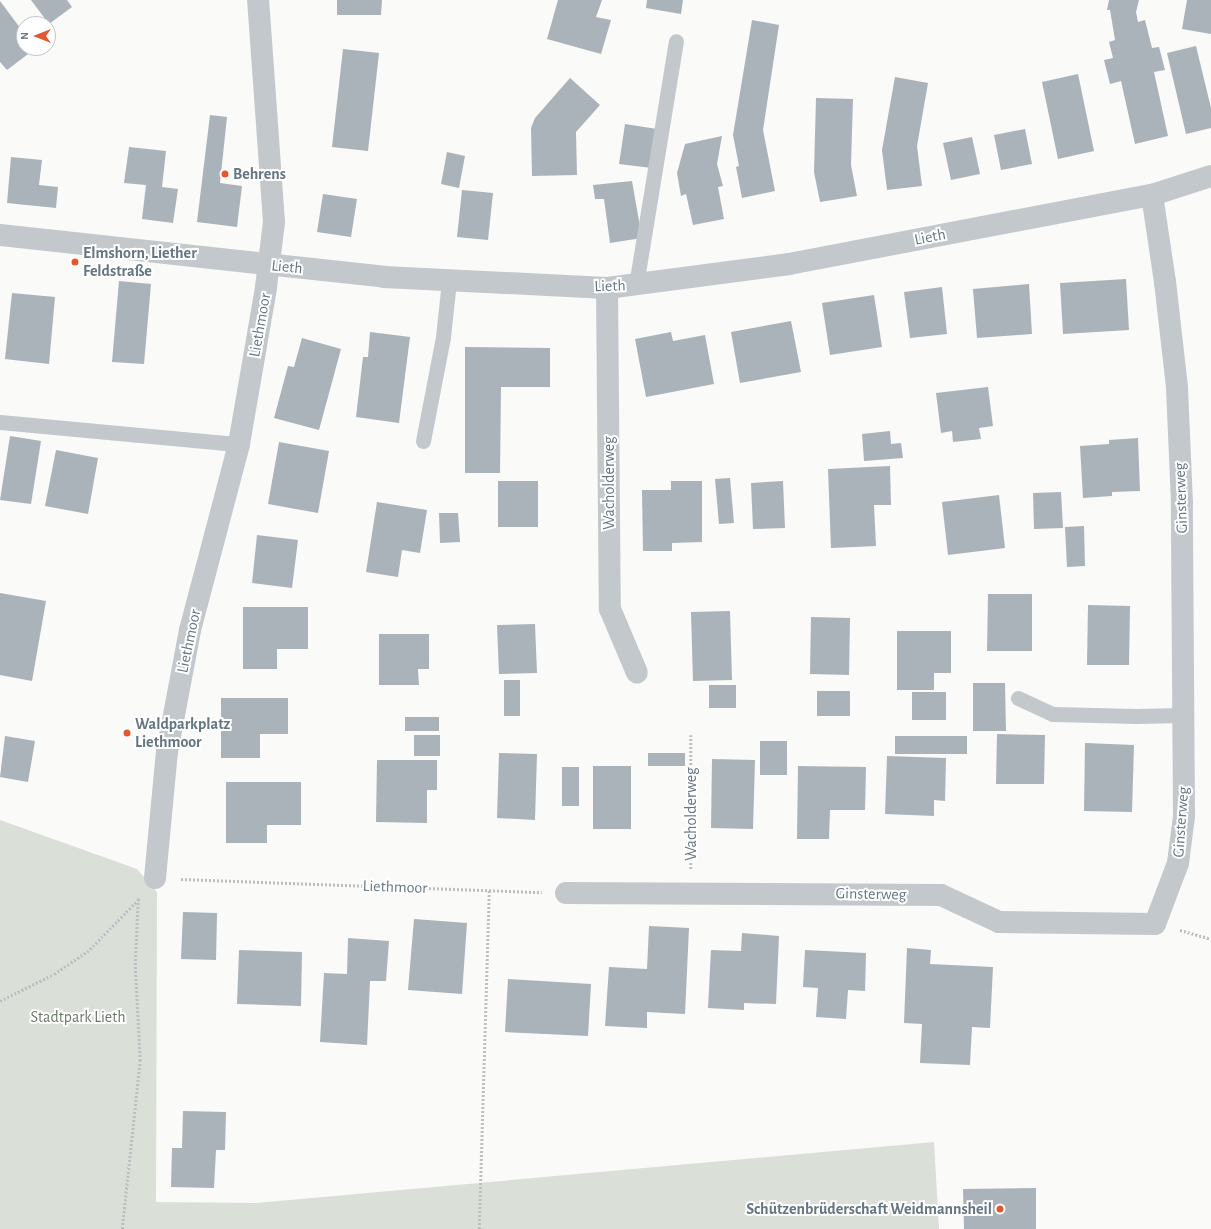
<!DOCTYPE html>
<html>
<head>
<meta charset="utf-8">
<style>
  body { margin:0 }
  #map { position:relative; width:1211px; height:1229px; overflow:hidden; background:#fafaf8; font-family:"Alegreya Sans",sans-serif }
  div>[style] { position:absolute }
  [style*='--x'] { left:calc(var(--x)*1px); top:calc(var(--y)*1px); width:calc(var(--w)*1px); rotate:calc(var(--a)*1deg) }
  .green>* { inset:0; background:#dadfd7 }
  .building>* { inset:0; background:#aab3b9 }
  .path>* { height:2.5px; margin-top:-1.25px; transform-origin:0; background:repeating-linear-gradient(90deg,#bbbfc2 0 2px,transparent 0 4px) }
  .lane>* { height:15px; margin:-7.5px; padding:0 7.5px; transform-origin:7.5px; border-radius:7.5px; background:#c3c8cc }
  .street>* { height:22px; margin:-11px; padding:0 11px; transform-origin:11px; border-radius:11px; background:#c3c8cc }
  .dots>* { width:11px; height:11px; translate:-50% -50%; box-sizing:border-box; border:2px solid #fff; border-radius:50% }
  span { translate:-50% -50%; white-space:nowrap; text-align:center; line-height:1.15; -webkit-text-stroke:4px #fff; paint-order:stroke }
  .poi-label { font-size:16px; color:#657683; font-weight:700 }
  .left { translate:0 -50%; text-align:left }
  .right { translate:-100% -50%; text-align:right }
  .street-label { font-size:16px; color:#657683 }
  .park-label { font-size:16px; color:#687a64 }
  .north { position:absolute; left:16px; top:16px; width:40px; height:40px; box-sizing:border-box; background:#fff; border:1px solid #c1c8cd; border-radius:50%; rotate:270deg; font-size:11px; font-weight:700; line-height:16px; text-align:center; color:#657683 }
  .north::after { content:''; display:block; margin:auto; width:14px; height:18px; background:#e4572e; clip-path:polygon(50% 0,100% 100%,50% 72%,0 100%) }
</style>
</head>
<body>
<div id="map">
  <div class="green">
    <i style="clip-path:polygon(0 820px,137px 869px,157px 892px,156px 1202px,256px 1203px,934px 1142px,939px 1229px,0 1229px)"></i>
  </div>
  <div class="building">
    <i style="clip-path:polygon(31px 0,67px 0,72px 7px,49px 24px)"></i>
    <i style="clip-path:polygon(337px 0,382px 0,381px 15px,337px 15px)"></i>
    <i style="clip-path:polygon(558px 0,602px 0,596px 17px,611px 20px,601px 54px,547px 39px)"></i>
    <i style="clip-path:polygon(647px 0,683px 0,681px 14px,646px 8px)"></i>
    <i style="clip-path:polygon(1109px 0,1139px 0,1136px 12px,1138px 22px,1145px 20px,1152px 48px,1159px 47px,1165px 70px,1154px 72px,1168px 136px,1135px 144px,1121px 81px,1110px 84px,1104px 60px,1113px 58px,1109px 42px,1115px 40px,1110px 10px,1107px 10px)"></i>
    <i style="clip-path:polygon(1187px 0,1211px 0,1211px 34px,1182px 29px)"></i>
    <i style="clip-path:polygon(0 1px,24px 33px,24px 48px,36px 48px,7px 70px,0 62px)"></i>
    <i style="clip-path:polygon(752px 20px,779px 25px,763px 130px,775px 191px,742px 198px,736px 167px,739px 166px,733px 135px)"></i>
    <i style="clip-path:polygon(1196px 46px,1211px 108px,1211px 128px,1186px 134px,1167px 53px)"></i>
    <i style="clip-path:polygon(343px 49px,379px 53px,368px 151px,332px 147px)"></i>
    <i style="clip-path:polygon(1078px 74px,1094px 151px,1058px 159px,1042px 82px)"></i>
    <i style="clip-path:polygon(895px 77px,928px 83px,917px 146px,922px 186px,887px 190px,882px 150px)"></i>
    <i style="clip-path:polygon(570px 78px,600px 105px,576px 132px,577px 175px,532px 176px,531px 128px,535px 118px)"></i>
    <i style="clip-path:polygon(816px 98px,853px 99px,851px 165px,857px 196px,820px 202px,814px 172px)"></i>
    <i style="clip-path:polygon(210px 115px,227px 117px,220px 183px,242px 186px,237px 227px,197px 222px)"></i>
    <i style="clip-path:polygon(625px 124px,657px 129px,652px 168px,619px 164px)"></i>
    <i style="clip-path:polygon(1025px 129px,1032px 164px,1001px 170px,994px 135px)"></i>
    <i style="clip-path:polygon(722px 136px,717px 164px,723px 186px,718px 187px,724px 219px,693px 225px,686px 194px,681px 196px,677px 173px,685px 144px)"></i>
    <i style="clip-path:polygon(972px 137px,980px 174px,951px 180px,943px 143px)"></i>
    <i style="clip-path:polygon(129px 147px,166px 151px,162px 187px,178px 189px,173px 223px,142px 219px,146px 185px,124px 183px)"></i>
    <i style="clip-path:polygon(447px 152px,465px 156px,459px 188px,441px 184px)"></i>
    <i style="clip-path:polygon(11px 157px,42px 160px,39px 185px,58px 187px,56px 208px,7px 203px)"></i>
    <i style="clip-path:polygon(632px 181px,642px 238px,610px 243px,604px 199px,595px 199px,593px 185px)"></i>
    <i style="clip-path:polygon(462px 190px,493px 193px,488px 240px,457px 237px)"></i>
    <i style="clip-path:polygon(323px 194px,357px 199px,351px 237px,317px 232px)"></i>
    <i style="clip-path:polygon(1126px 279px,1129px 330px,1063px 334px,1060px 283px)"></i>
    <i style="clip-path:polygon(119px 281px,151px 284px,144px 364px,112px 362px)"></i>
    <i style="clip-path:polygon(1029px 284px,1032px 334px,977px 338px,973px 289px)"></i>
    <i style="clip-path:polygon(942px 287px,947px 334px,910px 338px,904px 292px)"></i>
    <i style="clip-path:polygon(12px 293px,55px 297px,49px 364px,5px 359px)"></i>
    <i style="clip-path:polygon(874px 295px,882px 347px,830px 355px,822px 303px)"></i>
    <i style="clip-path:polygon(791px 321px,801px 372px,740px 383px,731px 332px)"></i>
    <i style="clip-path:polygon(370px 332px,410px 337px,399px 423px,356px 417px,363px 357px,368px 357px)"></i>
    <i style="clip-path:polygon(671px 332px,673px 341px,705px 335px,714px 384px,646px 397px,635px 339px)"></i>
    <i style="clip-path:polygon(302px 338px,341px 349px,319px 430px,274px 418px,288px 366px,294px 367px)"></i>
    <i style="clip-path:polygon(465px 347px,550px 348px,550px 387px,501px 387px,500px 473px,465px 473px)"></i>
    <i style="clip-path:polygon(988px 387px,993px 426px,979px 428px,981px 439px,953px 442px,952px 431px,941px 433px,936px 393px)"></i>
    <i style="clip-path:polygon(890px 431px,891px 444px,901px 443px,903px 458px,864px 461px,862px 434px)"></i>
    <i style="clip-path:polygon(10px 436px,41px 441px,31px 504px,0 500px)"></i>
    <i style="clip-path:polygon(1138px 438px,1140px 491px,1112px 492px,1112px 496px,1083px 498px,1080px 446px,1109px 444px,1109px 440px)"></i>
    <i style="clip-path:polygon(279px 442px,329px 451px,318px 513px,268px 504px)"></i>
    <i style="clip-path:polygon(56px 450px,98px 458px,88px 514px,45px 506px)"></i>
    <i style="clip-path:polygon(890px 466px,891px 505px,874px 505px,876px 546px,831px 548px,828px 469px)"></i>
    <i style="clip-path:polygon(730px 478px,734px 523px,719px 524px,715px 479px)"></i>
    <i style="clip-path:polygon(498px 481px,538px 481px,538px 527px,498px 527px)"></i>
    <i style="clip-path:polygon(671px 481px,702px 481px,702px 542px,672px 543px,672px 551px,643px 551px,642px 490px,671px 490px)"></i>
    <i style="clip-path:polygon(783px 481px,785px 528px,753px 529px,751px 483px)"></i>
    <i style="clip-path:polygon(1061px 492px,1063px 528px,1034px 529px,1033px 493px)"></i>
    <i style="clip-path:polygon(999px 495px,1005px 548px,948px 555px,942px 502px)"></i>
    <i style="clip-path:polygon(377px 502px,427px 510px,420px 553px,402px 550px,398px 577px,366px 572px)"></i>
    <i style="clip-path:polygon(439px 513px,458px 513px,460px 542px,440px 543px)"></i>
    <i style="clip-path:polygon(1084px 526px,1085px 566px,1067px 567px,1065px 527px)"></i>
    <i style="clip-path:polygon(257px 535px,298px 540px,292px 588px,252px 583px)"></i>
    <i style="clip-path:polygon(0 593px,46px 601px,32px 681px,0 675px)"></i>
    <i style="clip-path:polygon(988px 594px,1032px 594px,1032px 651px,987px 651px)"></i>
    <i style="clip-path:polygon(1088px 605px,1130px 606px,1129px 665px,1087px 665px)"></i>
    <i style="clip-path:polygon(243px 607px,308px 607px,308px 649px,277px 649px,277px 669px,243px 669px)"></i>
    <i style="clip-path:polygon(730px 611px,732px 680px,693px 681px,691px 612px)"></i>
    <i style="clip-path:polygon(811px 617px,850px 618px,849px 675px,810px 674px)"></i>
    <i style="clip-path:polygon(535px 624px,537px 673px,499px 674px,497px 625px)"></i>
    <i style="clip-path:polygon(897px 631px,951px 631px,951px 673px,934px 673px,934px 690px,897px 690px)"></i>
    <i style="clip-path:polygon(379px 634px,429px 634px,429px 669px,418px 669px,419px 685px,379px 685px)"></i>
    <i style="clip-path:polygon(504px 680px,520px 680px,520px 716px,504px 716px)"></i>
    <i style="clip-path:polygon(973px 683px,1005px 683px,1006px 731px,973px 731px)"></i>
    <i style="clip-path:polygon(709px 685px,736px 685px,736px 708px,709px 708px)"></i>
    <i style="clip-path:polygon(817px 691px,850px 691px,850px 716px,817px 716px)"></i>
    <i style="clip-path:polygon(912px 692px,946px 692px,946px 720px,912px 720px)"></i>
    <i style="clip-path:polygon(221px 698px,288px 698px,288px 734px,260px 734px,260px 758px,221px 758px)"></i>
    <i style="clip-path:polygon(405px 717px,439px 717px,439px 731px,405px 731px)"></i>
    <i style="clip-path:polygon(997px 734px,1045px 735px,1044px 784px,996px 784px)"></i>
    <i style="clip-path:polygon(414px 735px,440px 735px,440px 756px,414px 756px)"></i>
    <i style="clip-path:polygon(5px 736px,35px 741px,28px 782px,0 777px)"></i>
    <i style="clip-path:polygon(895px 736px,967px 736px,967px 754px,895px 754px)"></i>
    <i style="clip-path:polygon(760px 741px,787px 741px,787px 775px,760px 775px)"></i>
    <i style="clip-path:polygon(1085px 743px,1134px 745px,1132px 812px,1084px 811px)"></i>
    <i style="clip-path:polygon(499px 753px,537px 754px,535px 820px,497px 818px)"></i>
    <i style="clip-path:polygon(648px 753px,685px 753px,685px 766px,648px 766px)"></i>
    <i style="clip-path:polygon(887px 756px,946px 758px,945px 801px,934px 800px,934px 816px,885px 814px)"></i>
    <i style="clip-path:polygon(712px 759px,755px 760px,753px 829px,711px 828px)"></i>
    <i style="clip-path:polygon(377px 760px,437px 760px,437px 790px,427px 790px,427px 823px,376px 822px)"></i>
    <i style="clip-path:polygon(593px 766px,631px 766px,631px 829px,593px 829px)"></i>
    <i style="clip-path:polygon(798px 766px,866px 767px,865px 810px,830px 810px,829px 839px,797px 839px)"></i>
    <i style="clip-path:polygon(562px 767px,579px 767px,579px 806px,562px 806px)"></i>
    <i style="clip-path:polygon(226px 782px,301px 782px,301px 825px,267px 825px,267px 843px,226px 843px)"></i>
    <i style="clip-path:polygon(183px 912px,217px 913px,216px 960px,181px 959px)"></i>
    <i style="clip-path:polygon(414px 919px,467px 923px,462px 994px,408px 990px)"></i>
    <i style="clip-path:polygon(649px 926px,689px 928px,685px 1014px,647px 1012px,647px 1028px,605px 1026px,609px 967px,647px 969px)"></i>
    <i style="clip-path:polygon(742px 933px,779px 936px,776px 1004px,744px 1003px,744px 1010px,708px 1008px,711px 950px,741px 951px)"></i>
    <i style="clip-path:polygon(348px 938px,389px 941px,386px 981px,370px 981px,367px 1045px,320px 1042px,324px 973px,347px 974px)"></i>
    <i style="clip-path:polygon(907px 948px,931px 950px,930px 964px,993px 967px,990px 1028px,972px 1027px,970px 1065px,920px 1063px,922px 1024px,904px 1023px)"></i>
    <i style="clip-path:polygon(239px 950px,302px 952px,301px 1006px,237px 1004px)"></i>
    <i style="clip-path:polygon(805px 950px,866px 953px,865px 991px,848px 990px,846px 1019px,816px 1017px,818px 988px,803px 987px)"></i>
    <i style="clip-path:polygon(508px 979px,591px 984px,588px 1036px,505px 1032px)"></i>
    <i style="clip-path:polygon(183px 1111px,226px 1112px,225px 1150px,216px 1150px,214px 1188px,171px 1187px,172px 1148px,182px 1148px)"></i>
    <i style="clip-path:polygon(1036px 1188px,1036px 1229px,964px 1229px,963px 1189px)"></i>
  </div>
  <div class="path">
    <i style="--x:691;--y:735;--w:134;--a:90"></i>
    <i style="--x:181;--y:879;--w:361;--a:2.1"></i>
    <i style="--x:1180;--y:930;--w:32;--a:16"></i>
    <i style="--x:0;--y:1001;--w:60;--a:-26.6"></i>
    <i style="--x:54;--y:974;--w:40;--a:-34"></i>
    <i style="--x:87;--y:952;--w:73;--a:-45.6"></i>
    <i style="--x:122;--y:1229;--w:169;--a:-83.9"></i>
    <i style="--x:140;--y:1061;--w:96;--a:-93"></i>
    <i style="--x:135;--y:965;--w:65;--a:-87.4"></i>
    <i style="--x:138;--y:900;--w:4;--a:-56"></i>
    <i style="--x:479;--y:1229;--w:339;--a:-88.3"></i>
  </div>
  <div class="lane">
    <i style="--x:636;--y:285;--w:247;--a:-80.7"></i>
    <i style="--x:0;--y:422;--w:240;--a:5.3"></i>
    <i style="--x:423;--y:441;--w:106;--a:-79.1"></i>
    <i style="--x:443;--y:337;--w:56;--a:-83.9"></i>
    <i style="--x:1018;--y:698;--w:38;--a:25"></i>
    <i style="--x:1053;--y:714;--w:83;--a:1.4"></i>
    <i style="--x:1136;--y:716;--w:47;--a:-1.2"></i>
  </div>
  <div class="street">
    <i style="--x:0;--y:235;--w:386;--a:6.2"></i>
    <i style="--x:384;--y:277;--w:223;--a:2.8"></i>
    <i style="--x:607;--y:288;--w:184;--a:-7.5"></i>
    <i style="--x:789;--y:264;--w:369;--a:-10.8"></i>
    <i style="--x:1152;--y:195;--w:62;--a:-17.9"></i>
    <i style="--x:607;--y:288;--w:321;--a:89.5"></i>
    <i style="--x:610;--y:609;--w:69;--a:67.1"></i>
    <i style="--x:155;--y:878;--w:127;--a:-84.6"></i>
    <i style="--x:167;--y:752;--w:124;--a:-79.3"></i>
    <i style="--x:190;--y:630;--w:192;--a:-75.2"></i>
    <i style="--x:239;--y:444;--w:159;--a:-80.2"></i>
    <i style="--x:266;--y:287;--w:49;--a:-83"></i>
    <i style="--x:272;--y:238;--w:16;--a:-83"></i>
    <i style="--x:274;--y:222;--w:223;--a:-94.1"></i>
    <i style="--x:566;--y:893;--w:375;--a:0.3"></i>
    <i style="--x:941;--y:895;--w:64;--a:25"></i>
    <i style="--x:999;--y:922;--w:156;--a:0.7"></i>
    <i style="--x:1155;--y:924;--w:65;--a:-69.3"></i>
    <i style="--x:1178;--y:863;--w:47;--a:-82.7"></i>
    <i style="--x:1184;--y:816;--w:313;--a:-90.4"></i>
    <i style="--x:1182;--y:503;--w:116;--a:-92.5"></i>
    <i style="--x:1177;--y:387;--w:106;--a:-96.5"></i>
    <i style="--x:1165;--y:282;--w:88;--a:-98.5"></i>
  </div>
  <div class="dots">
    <i style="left:225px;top:174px;background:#e4572e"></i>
    <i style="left:75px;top:262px;background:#e4572e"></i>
    <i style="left:127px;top:733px;background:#e4572e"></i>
    <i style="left:1000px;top:1209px;background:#e4572e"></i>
  </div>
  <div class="poi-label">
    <span class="left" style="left:233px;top:174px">Behrens</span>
    <span class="left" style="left:83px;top:262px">Elmshorn, Liether<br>Feldstraße</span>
    <span class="left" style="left:135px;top:733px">Waldparkplatz<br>Liethmoor</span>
    <span class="right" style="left:992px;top:1209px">Schützenbrüderschaft Weidmannsheil</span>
  </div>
  <div class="street-label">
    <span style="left:930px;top:237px;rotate:-11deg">Lieth</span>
    <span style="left:287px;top:267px;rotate:6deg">Lieth</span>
    <span style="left:610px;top:286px;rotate:-2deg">Lieth</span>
    <span style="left:260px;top:325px;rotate:-80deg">Liethmoor</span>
    <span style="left:609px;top:483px;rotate:-90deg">Wacholderweg</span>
    <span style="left:1181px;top:498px;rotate:-92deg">Ginsterweg</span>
    <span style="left:189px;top:641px;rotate:-78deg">Liethmoor</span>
    <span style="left:691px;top:814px;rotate:-90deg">Wacholderweg</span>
    <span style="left:1181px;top:822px;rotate:-86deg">Ginsterweg</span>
    <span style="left:395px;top:887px;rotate:2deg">Liethmoor</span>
    <span style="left:871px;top:894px;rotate:1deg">Ginsterweg</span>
  </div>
  <div class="park-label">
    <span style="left:78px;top:1017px">Stadtpark Lieth</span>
  </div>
  <div class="north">N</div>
</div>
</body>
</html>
